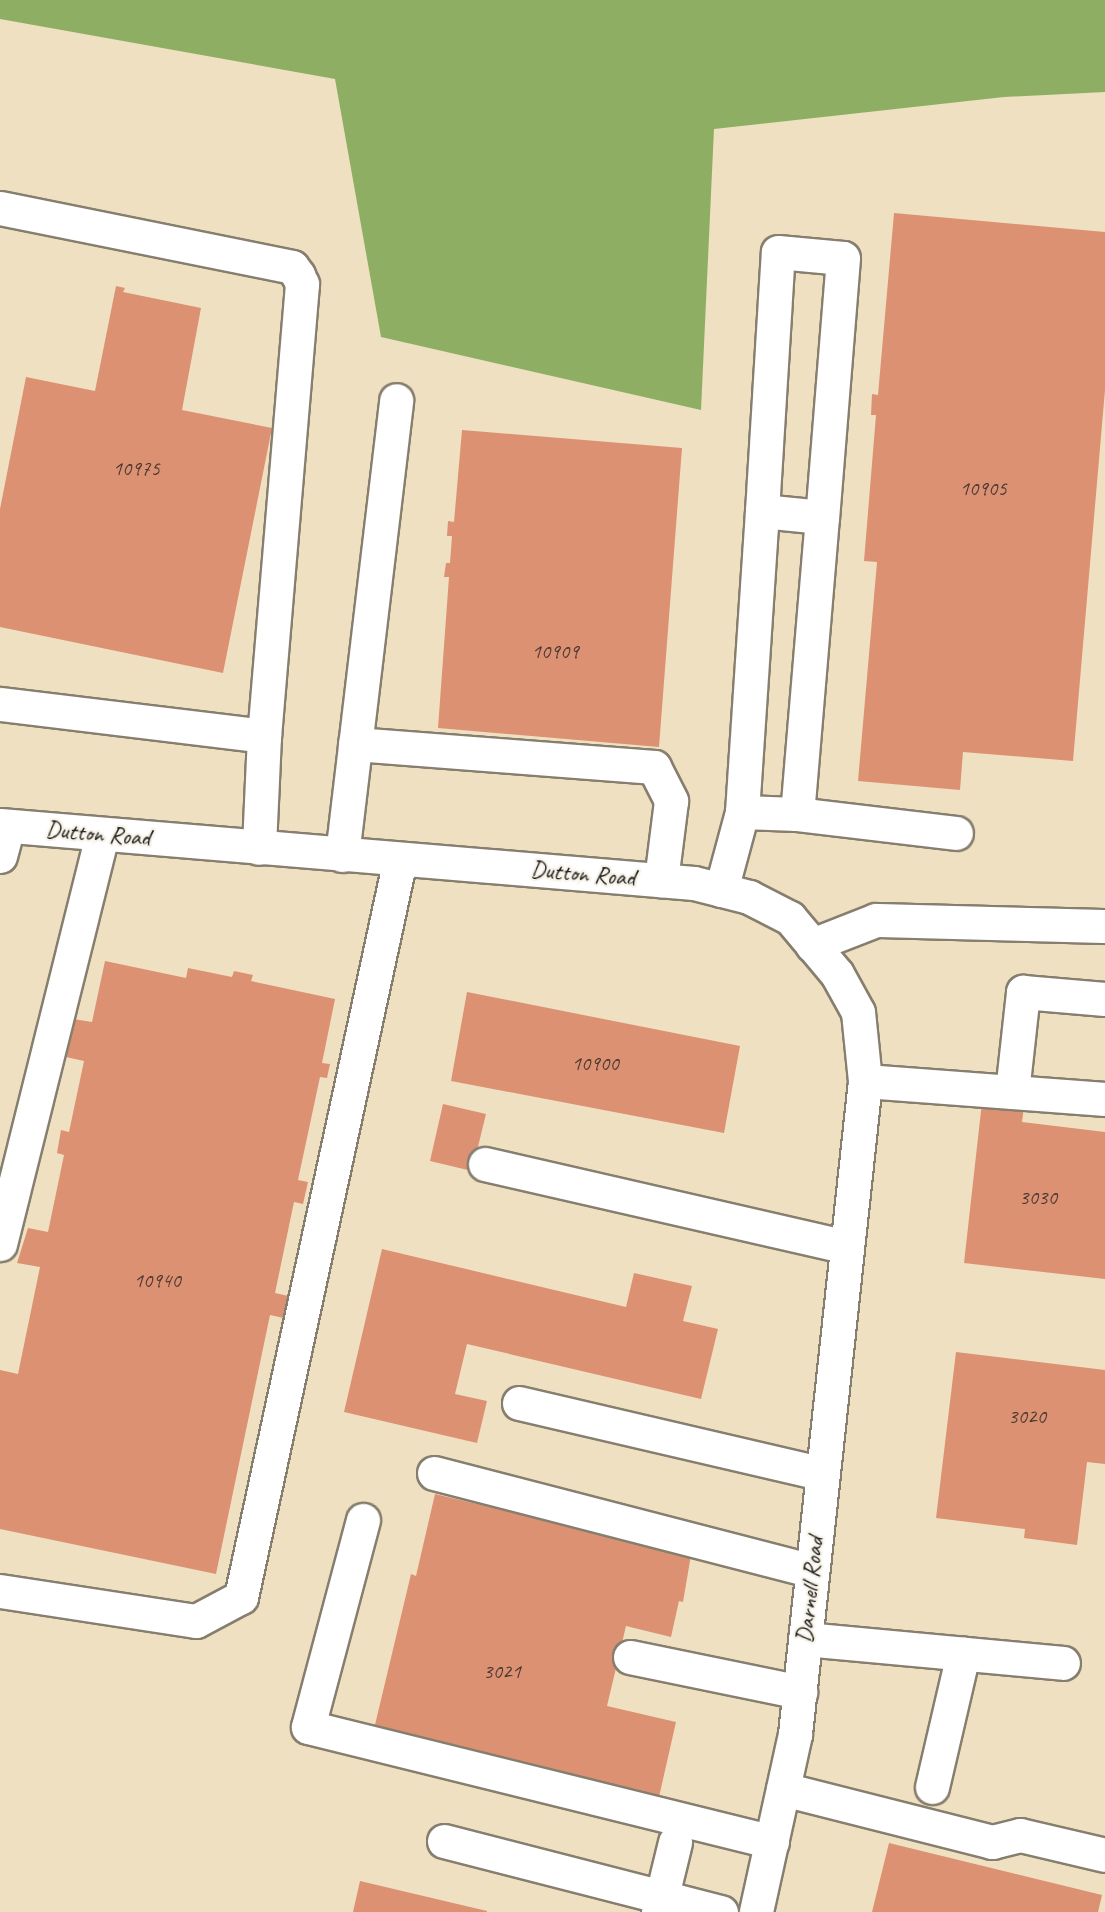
<!DOCTYPE html>
<html>
<head>
<meta charset="utf-8">
<style>
  body { margin:0 }
  #map { position:relative; width:1105px; height:1912px; overflow:hidden; background:#efe0c1; font-family:Caveat,sans-serif }
  div>[style] { position:absolute }
  [style*='--x'] { left:calc(var(--x)*1px); top:calc(var(--y)*1px); width:calc(var(--w)*1px); rotate:calc(var(--a)*1deg) }
  .forest>* { inset:0; background:#8eaf63 }
  .building>* { inset:0; background:#dc9173 }
  .roads { filter:drop-shadow(2px 0 #867e6e) drop-shadow(-2px 0 #867e6e) drop-shadow(0 2px #867e6e) drop-shadow(0 -2px #867e6e) }
  .minor>* { height:33px; margin:-16.5px; padding:0 16.5px; transform-origin:16.5px; border-radius:16.5px; background:#fff }
  span { translate:-50% -50%; white-space:nowrap; text-align:center; line-height:1.15; -webkit-text-stroke:4.5px #f7f3e8; paint-order:stroke }
  .number-label { font-size:21px; color:#4c3932 }
  .number-label span { -webkit-text-stroke-width:0 }
  .street-label { font-size:24px; color:#1c1c1c }
</style>
</head>
<body>
<div id="map">
  <div class="forest">
    <i style="clip-path:polygon(0 0,1105px 0,1105px 92px,1004px 97px,714px 129px,701px 410px,381px 337px,335px 79px,0 19px)"></i>
  </div>
  <div class="building">
    <i style="clip-path:polygon(894px 213px,1105px 232px,1105px 390px,1073px 761px,963px 752px,960px 790px,858px 781px,877px 562px,864px 561px,876px 415px,871px 415px,872px 394px,878px 395px)"></i>
    <i style="clip-path:polygon(116px 286px,125px 288px,123px 292px,201px 308px,182px 410px,272px 428px,223px 673px,0 627px,0 509px,26px 377px,95px 391px)"></i>
    <i style="clip-path:polygon(462px 430px,682px 448px,659px 747px,438px 728px,449px 577px,444px 577px,446px 563px,450px 563px,452px 536px,447px 536px,448px 521px,454px 522px)"></i>
    <i style="clip-path:polygon(105px 961px,186px 978px,188px 968px,232px 977px,234px 971px,253px 975px,251px 981px,335px 999px,322px 1063px,330px 1064px,327px 1078px,320px 1077px,298px 1180px,308px 1182px,303px 1204px,294px 1202px,275px 1293px,293px 1297px,288px 1319px,270px 1315px,216px 1574px,0 1529px,0 1370px,18px 1374px,40px 1267px,17px 1263px,28px 1228px,48px 1232px,64px 1155px,57px 1153px,61px 1130px,69px 1132px,84px 1061px,66px 1057px,73px 1019px,92px 1022px)"></i>
    <i style="clip-path:polygon(467px 992px,740px 1046px,724px 1133px,451px 1081px)"></i>
    <i style="clip-path:polygon(982px 1102px,1024px 1107px,1022px 1122px,1105px 1132px,1105px 1279px,964px 1263px)"></i>
    <i style="clip-path:polygon(443px 1104px,486px 1114px,472px 1171px,430px 1161px)"></i>
    <i style="clip-path:polygon(382px 1249px,626px 1307px,634px 1273px,692px 1286px,683px 1321px,718px 1329px,701px 1399px,467px 1344px,455px 1394px,487px 1401px,477px 1443px,344px 1412px)"></i>
    <i style="clip-path:polygon(956px 1352px,1105px 1370px,1105px 1464px,1087px 1462px,1077px 1545px,1024px 1538px,1025px 1529px,936px 1518px)"></i>
    <i style="clip-path:polygon(435px 1494px,691px 1555px,683px 1602px,679px 1601px,671px 1637px,626px 1626px,607px 1706px,676px 1722px,659px 1797px,374px 1729px,411px 1574px,416px 1576px)"></i>
    <i style="clip-path:polygon(889px 1843px,1102px 1895px,1098px 1912px,872px 1912px)"></i>
    <i style="clip-path:polygon(360px 1881px,487px 1911px,487px 1912px,353px 1912px)"></i>
  </div>
  <div class="roads">
    <div class="minor">
      <i style="--x:0;--y:208;--w:298;--a:11.4"></i>
      <i style="--x:292;--y:267;--w:10;--a:53"></i>
      <i style="--x:298;--y:275;--w:10;--a:66"></i>
      <i style="--x:302;--y:284;--w:454;--a:94.8"></i>
      <i style="--x:762;--y:511;--w:259;--a:-86.5"></i>
      <i style="--x:778;--y:252;--w:65;--a:5.3"></i>
      <i style="--x:843;--y:258;--w:260;--a:94.6"></i>
      <i style="--x:0;--y:704;--w:266;--a:6.9"></i>
      <i style="--x:264;--y:736;--w:112;--a:92.6"></i>
      <i style="--x:355;--y:744;--w:300;--a:4.4"></i>
      <i style="--x:654;--y:767;--w:38;--a:63"></i>
      <i style="--x:671;--y:801;--w:80;--a:97.2"></i>
      <i style="--x:797;--y:814;--w:160;--a:6.8"></i>
      <i style="--x:0;--y:825;--w:696;--a:4.78"></i>
      <i style="--x:694;--y:883;--w:57;--a:14.3"></i>
      <i style="--x:749;--y:897;--w:46;--a:27.1"></i>
      <i style="--x:790;--y:918;--w:73;--a:50"></i>
      <i style="--x:837;--y:974;--w:43;--a:61.1"></i>
      <i style="--x:858;--y:1012;--w:69;--a:84.2"></i>
      <i style="--x:865;--y:1081;--w:657;--a:96.12"></i>
      <i style="--x:795;--y:1734;--w:182;--a:102.4"></i>
      <i style="--x:342;--y:855;--w:458;--a:-83.2"></i>
      <i style="--x:0;--y:856;--w:31;--a:-75"></i>
      <i style="--x:721;--y:890;--w:81;--a:-74.9"></i>
      <i style="--x:742;--y:812;--w:302;--a:-86.2"></i>
      <i style="--x:762;--y:511;--w:60;--a:5.7"></i>
      <i style="--x:822;--y:517;--w:298;--a:94.8"></i>
      <i style="--x:797;--y:814;--w:55;--a:-177.9"></i>
      <i style="--x:812;--y:945;--w:69;--a:-21.3"></i>
      <i style="--x:876;--y:920;--w:229;--a:1.5"></i>
      <i style="--x:865;--y:1081;--w:241;--a:4.3"></i>
      <i style="--x:1012;--y:1092;--w:101;--a:-83.7"></i>
      <i style="--x:1023;--y:992;--w:82;--a:4.9"></i>
      <i style="--x:485;--y:1164;--w:371;--a:12.9"></i>
      <i style="--x:0;--y:1244;--w:422;--a:-76"></i>
      <i style="--x:519;--y:1403;--w:312;--a:13.1"></i>
      <i style="--x:434;--y:1473;--w:390;--a:14.5"></i>
      <i style="--x:363;--y:1520;--w:214;--a:104.9"></i>
      <i style="--x:308;--y:1727;--w:478;--a:13.9"></i>
      <i style="--x:0;--y:1591;--w:198;--a:8.7"></i>
      <i style="--x:196;--y:1621;--w:51;--a:-28.1"></i>
      <i style="--x:241;--y:1597;--w:755;--a:-77.84"></i>
      <i style="--x:805;--y:1639;--w:259;--a:5.3"></i>
      <i style="--x:630;--y:1657;--w:174;--a:11.6"></i>
      <i style="--x:932;--y:1787;--w:137;--a:-76.9"></i>
      <i style="--x:783;--y:1789;--w:216;--a:14.2"></i>
      <i style="--x:992;--y:1842;--w:29;--a:-14"></i>
      <i style="--x:1020;--y:1835;--w:87;--a:13.2"></i>
      <i style="--x:444;--y:1841;--w:286;--a:14.4"></i>
      <i style="--x:658;--y:1912;--w:72;--a:-76.3"></i>
    </div>
  </div>
  <div class="number-label">
    <span style="left:136px;top:468px">10975</span>
    <span style="left:983px;top:488px">10905</span>
    <span style="left:555px;top:651px">10909</span>
    <span style="left:595px;top:1063px">10900</span>
    <span style="left:1038px;top:1197px">3030</span>
    <span style="left:157px;top:1280px">10940</span>
    <span style="left:1027px;top:1416px">3020</span>
    <span style="left:502px;top:1671px">3021</span>
  </div>
  <div class="street-label">
    <span style="left:98px;top:834px;rotate:5deg">Dutton Road</span>
    <span style="left:583px;top:874px;rotate:5deg">Dutton Road</span>
    <span style="left:810px;top:1590px;rotate:-84deg">Darnell Road</span>
  </div>
</div>
</body>
</html>
